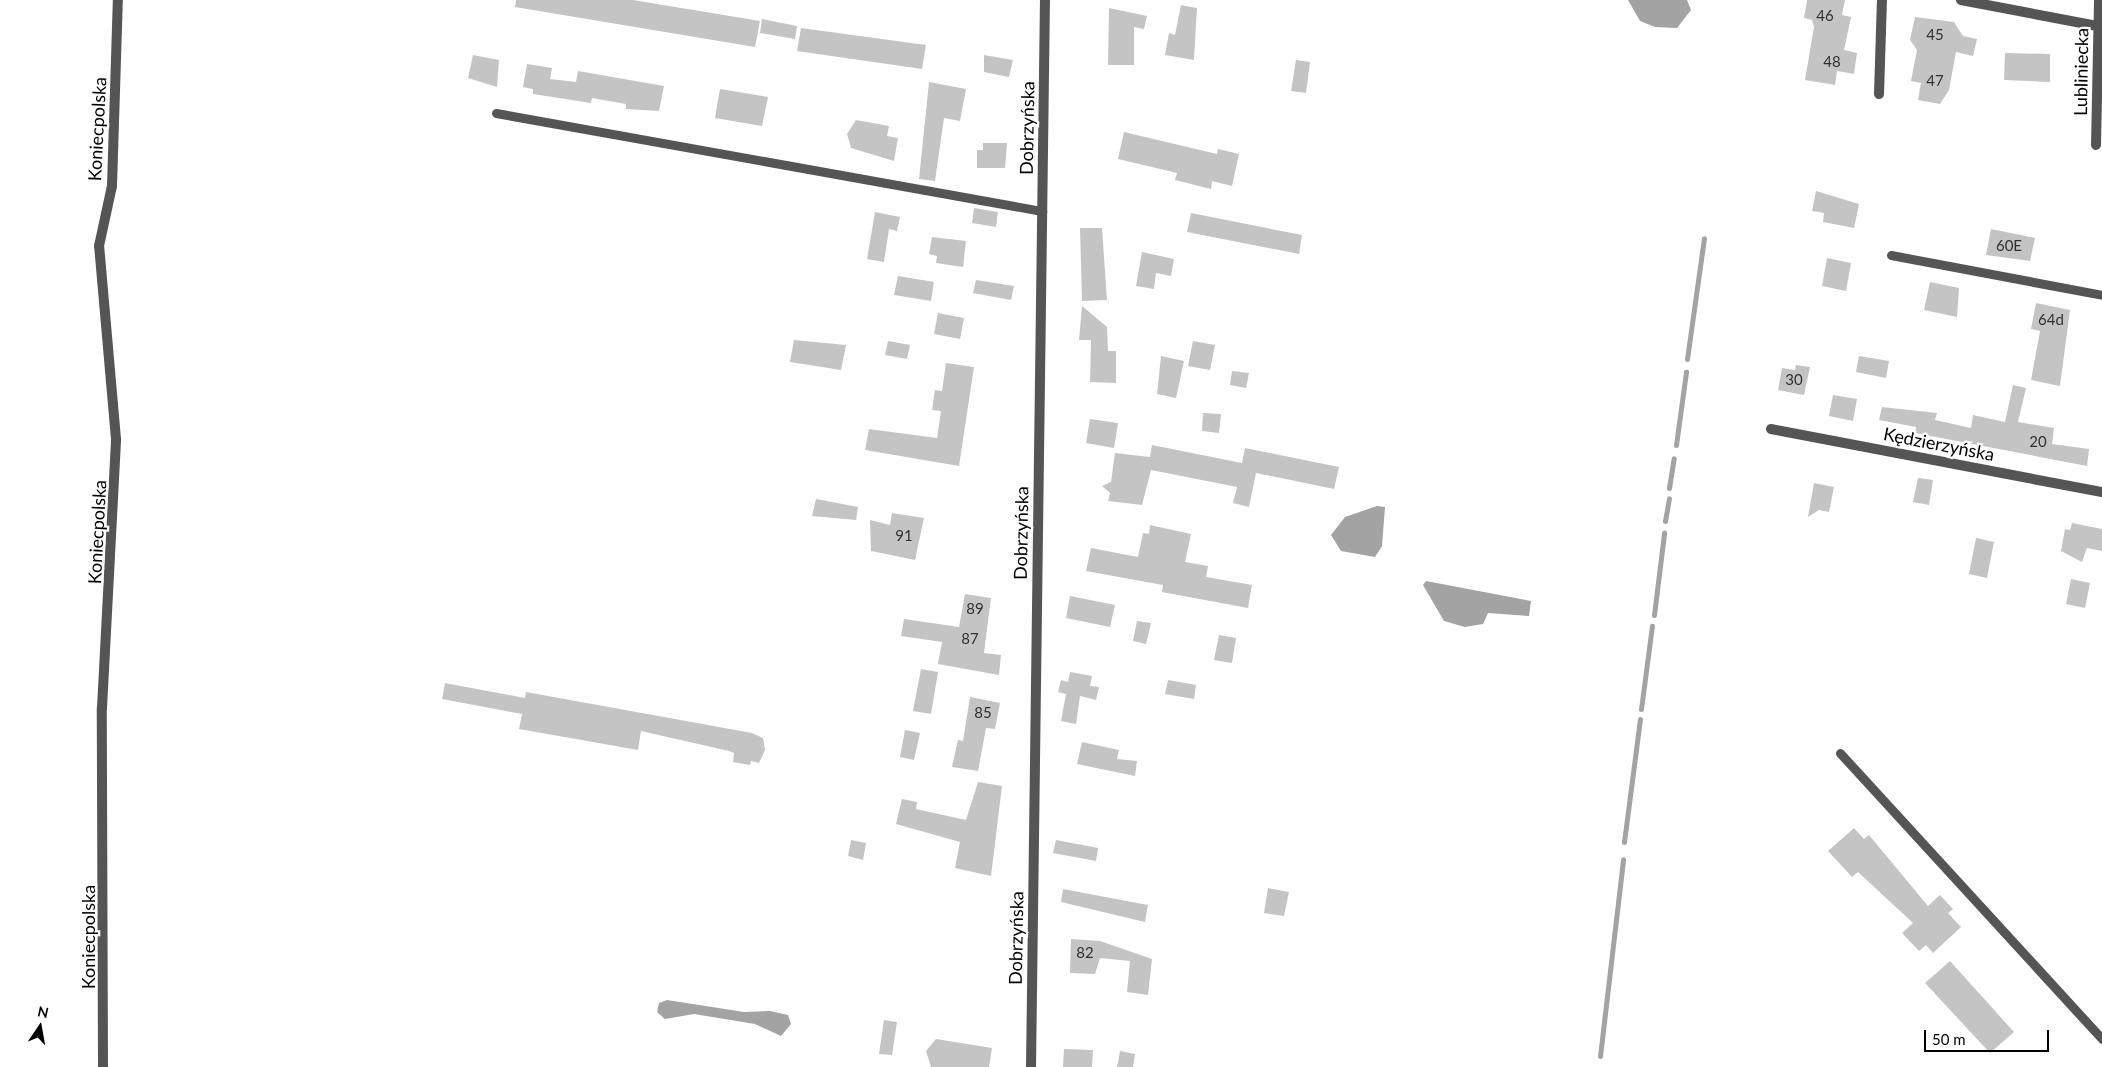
<!DOCTYPE html>
<html>
<head>
<meta charset="utf-8">
<style>
  body { margin:0 }
  #map { position:relative; width:2102px; height:1067px; overflow:hidden; background:#fff; font-family:Lato,sans-serif }
  div>[style] { position:absolute }
  [style*='--x'] { left:calc(var(--x)*1px); top:calc(var(--y)*1px); width:calc(var(--w)*1px); rotate:calc(var(--a)*1deg) }
  .water>* { inset:0; background:#a3a3a3 }
  .stream>* { height:5px; margin:-2.5px; padding:0 2.5px; transform-origin:2.5px; border-radius:2.5px; background:#a3a3a3 }
  .building>* { inset:0; background:#c4c4c4 }
  .lane>* { height:9px; margin:-4.5px; padding:0 4.5px; transform-origin:4.5px; border-radius:4.5px; background:#555 }
  .street>* { height:10px; margin:-5px; padding:0 5px; transform-origin:5px; border-radius:5px; background:#555 }
  span { translate:-50% -50%; white-space:nowrap; text-align:center; line-height:1.15; -webkit-text-stroke:4.5px #fff; paint-order:stroke }
  .number-label { font-size:15px; color:#313131 }
  .number-label span { -webkit-text-stroke-width:0 }
  .street-label { font-size:18px; color:#000 }
  .north { position:absolute; left:15px; top:1002px; width:50px; height:50px; -webkit-text-stroke:4px #fff; paint-order:stroke; rotate:12deg; font-size:14px; font-weight:700; line-height:20px; text-align:center; color:#000 }
  .north::after { content:''; display:block; margin:auto; width:18px; height:22px; background:#000; clip-path:polygon(50% 0,100% 100%,50% 72%,0 100%) }
  .scale { position:absolute; left:1924px; top:1030px; width:125px; height:22px; box-sizing:border-box; border:2px solid #000; border-top:0; padding-left:6px; font-size:15px; line-height:18px; white-space:nowrap; color:#000; -webkit-text-stroke:4px #fff; paint-order:stroke }
</style>
</head>
<body>
<div id="map">
  <div class="water">
    <i style="clip-path:polygon(1628px 0,1687px 0,1691px 10px,1677px 28px,1655px 27px,1640px 21px)"></i>
    <i style="clip-path:polygon(1377px 506px,1385px 507px,1382px 546px,1375px 557px,1341px 551px,1331px 535px,1345px 517px)"></i>
    <i style="clip-path:polygon(1426px 581px,1531px 601px,1529px 616px,1488px 613px,1483px 624px,1465px 627px,1444px 621px,1423px 585px)"></i>
    <i style="clip-path:polygon(667px 1000px,744px 1012px,770px 1011px,788px 1015px,791px 1024px,781px 1036px,755px 1024px,694px 1014px,665px 1019px,657px 1012px,659px 1003px)"></i>
  </div>
  <div class="stream">
    <i style="--x:1687;--y:359;--w:122;--a:-82"></i>
    <i style="--x:1676;--y:445;--w:74;--a:-82.2"></i>
    <i style="--x:1669;--y:488;--w:30;--a:-81"></i>
    <i style="--x:1665;--y:521;--w:23;--a:-80"></i>
    <i style="--x:1654;--y:615;--w:83;--a:-83"></i>
    <i style="--x:1641;--y:709;--w:84;--a:-82.5"></i>
    <i style="--x:1624;--y:842;--w:124;--a:-82.6"></i>
    <i style="--x:1600;--y:1056;--w:198;--a:-83.3"></i>
  </div>
  <div class="building">
    <i style="clip-path:polygon(516px 0,633px 0,760px 21px,755px 47px,515px 7px)"></i>
    <i style="clip-path:polygon(1807px 0,1845px 0,1842px 15px,1851px 17px,1844px 50px,1857px 53px,1854px 74px,1837px 71px,1835px 85px,1805px 80px,1814px 27px,1812px 20px,1804px 18px)"></i>
    <i style="clip-path:polygon(1181px 5px,1197px 8px,1194px 60px,1165px 55px,1169px 33px,1175px 35px)"></i>
    <i style="clip-path:polygon(1109px 8px,1147px 16px,1144px 29px,1134px 27px,1134px 65px,1108px 65px)"></i>
    <i style="clip-path:polygon(1915px 17px,1954px 22px,1963px 36px,1977px 39px,1973px 56px,1956px 52px,1949px 90px,1940px 104px,1918px 100px,1921px 83px,1911px 81px,1917px 50px,1910px 40px)"></i>
    <i style="clip-path:polygon(762px 19px,797px 26px,795px 39px,760px 33px)"></i>
    <i style="clip-path:polygon(801px 28px,926px 45px,922px 69px,797px 51px)"></i>
    <i style="clip-path:polygon(2005px 53px,2050px 54px,2050px 82px,2004px 80px)"></i>
    <i style="clip-path:polygon(473px 55px,499px 60px,497px 87px,468px 78px)"></i>
    <i style="clip-path:polygon(984px 55px,1013px 60px,1009px 77px,984px 72px)"></i>
    <i style="clip-path:polygon(1296px 60px,1310px 62px,1306px 93px,1291px 91px)"></i>
    <i style="clip-path:polygon(527px 64px,552px 68px,550px 79px,576px 82px,578px 71px,664px 86px,659px 111px,626px 109px,626px 104px,592px 98px,591px 103px,533px 94px,533px 89px,523px 87px)"></i>
    <i style="clip-path:polygon(929px 82px,966px 89px,960px 121px,944px 118px,935px 181px,919px 179px)"></i>
    <i style="clip-path:polygon(720px 89px,768px 97px,762px 126px,715px 118px)"></i>
    <i style="clip-path:polygon(856px 120px,889px 126px,887px 136px,898px 138px,894px 161px,851px 148px,847px 134px)"></i>
    <i style="clip-path:polygon(1124px 132px,1217px 154px,1218px 149px,1239px 154px,1232px 186px,1212px 181px,1211px 189px,1175px 180px,1177px 173px,1118px 159px)"></i>
    <i style="clip-path:polygon(983px 143px,1007px 143px,1005px 168px,977px 168px,977px 150px,983px 150px)"></i>
    <i style="clip-path:polygon(1816px 191px,1859px 204px,1854px 228px,1823px 222px,1824px 213px,1812px 211px)"></i>
    <i style="clip-path:polygon(974px 208px,998px 212px,996px 227px,972px 223px)"></i>
    <i style="clip-path:polygon(875px 212px,900px 217px,897px 231px,889px 229px,884px 262px,867px 259px)"></i>
    <i style="clip-path:polygon(1191px 213px,1302px 235px,1299px 254px,1187px 232px)"></i>
    <i style="clip-path:polygon(1080px 228px,1102px 228px,1107px 300px,1082px 301px)"></i>
    <i style="clip-path:polygon(1991px 229px,2035px 238px,2030px 261px,1986px 255px)"></i>
    <i style="clip-path:polygon(932px 237px,966px 241px,963px 267px,936px 263px,937px 256px,929px 254px)"></i>
    <i style="clip-path:polygon(1142px 252px,1174px 259px,1171px 276px,1156px 273px,1154px 289px,1136px 286px)"></i>
    <i style="clip-path:polygon(1827px 258px,1851px 263px,1846px 291px,1822px 286px)"></i>
    <i style="clip-path:polygon(898px 276px,934px 282px,931px 301px,894px 295px)"></i>
    <i style="clip-path:polygon(976px 280px,1014px 286px,1011px 300px,973px 293px)"></i>
    <i style="clip-path:polygon(1930px 282px,1959px 288px,1957px 317px,1924px 310px)"></i>
    <i style="clip-path:polygon(2036px 303px,2070px 310px,2060px 386px,2031px 380px,2040px 331px,2031px 329px)"></i>
    <i style="clip-path:polygon(1082px 306px,1107px 327px,1108px 351px,1116px 351px,1116px 383px,1090px 382px,1091px 340px,1079px 340px)"></i>
    <i style="clip-path:polygon(938px 313px,964px 318px,960px 339px,934px 334px)"></i>
    <i style="clip-path:polygon(794px 340px,846px 345px,841px 370px,790px 362px)"></i>
    <i style="clip-path:polygon(888px 341px,910px 345px,907px 359px,885px 355px)"></i>
    <i style="clip-path:polygon(1193px 341px,1215px 345px,1210px 370px,1188px 366px)"></i>
    <i style="clip-path:polygon(1161px 356px,1184px 361px,1176px 398px,1157px 394px)"></i>
    <i style="clip-path:polygon(1859px 356px,1889px 361px,1886px 378px,1856px 372px)"></i>
    <i style="clip-path:polygon(946px 363px,974px 367px,959px 466px,865px 450px,869px 429px,937px 438px,941px 411px,932px 410px,935px 390px,942px 391px)"></i>
    <i style="clip-path:polygon(1796px 365px,1810px 367px,1804px 395px,1778px 390px,1782px 368px,1795px 370px)"></i>
    <i style="clip-path:polygon(1232px 371px,1249px 373px,1246px 388px,1230px 385px)"></i>
    <i style="clip-path:polygon(2013px 385px,2026px 388px,2018px 422px,2054px 428px,2052px 444px,2089px 449px,2087px 466px,1915px 433px,1916px 427px,1879px 420px,1882px 407px,1937px 413px,1935px 420px,1971px 428px,1973px 415px,2005px 422px)"></i>
    <i style="clip-path:polygon(1833px 395px,1857px 399px,1853px 421px,1829px 416px)"></i>
    <i style="clip-path:polygon(1203px 413px,1221px 414px,1219px 433px,1202px 431px)"></i>
    <i style="clip-path:polygon(1090px 419px,1118px 423px,1114px 448px,1086px 443px)"></i>
    <i style="clip-path:polygon(1152px 445px,1242px 463px,1245px 448px,1339px 467px,1334px 489px,1256px 473px,1249px 507px,1233px 503px,1237px 487px,1151px 470px,1142px 505px,1108px 501px,1110px 493px,1102px 486px,1111px 482px,1115px 453px,1150px 457px)"></i>
    <i style="clip-path:polygon(1918px 478px,1933px 480px,1929px 505px,1913px 502px)"></i>
    <i style="clip-path:polygon(1814px 483px,1834px 487px,1829px 512px,1819px 510px,1808px 517px)"></i>
    <i style="clip-path:polygon(816px 499px,858px 507px,856px 520px,812px 516px)"></i>
    <i style="clip-path:polygon(892px 513px,924px 518px,915px 560px,871px 551px,870px 520px,890px 525px)"></i>
    <i style="clip-path:polygon(2072px 523px,2102px 529px,2102px 551px,2087px 548px,2082px 562px,2061px 551px,2065px 529px,2070px 530px)"></i>
    <i style="clip-path:polygon(1150px 525px,1191px 534px,1185px 562px,1208px 566px,1206px 577px,1252px 585px,1248px 608px,1162px 592px,1163px 585px,1086px 571px,1091px 548px,1138px 557px,1143px 533px,1149px 534px)"></i>
    <i style="clip-path:polygon(1976px 538px,1994px 542px,1987px 578px,1969px 574px)"></i>
    <i style="clip-path:polygon(2071px 579px,2090px 583px,2085px 608px,2066px 604px)"></i>
    <i style="clip-path:polygon(965px 594px,991px 598px,984px 653px,1001px 655px,999px 675px,938px 664px,942px 642px,901px 636px,904px 619px,959px 627px)"></i>
    <i style="clip-path:polygon(1070px 596px,1115px 605px,1110px 627px,1066px 618px)"></i>
    <i style="clip-path:polygon(1137px 621px,1151px 623px,1146px 644px,1133px 641px)"></i>
    <i style="clip-path:polygon(1219px 635px,1236px 638px,1232px 663px,1214px 660px)"></i>
    <i style="clip-path:polygon(921px 669px,938px 672px,931px 714px,913px 711px)"></i>
    <i style="clip-path:polygon(1070px 672px,1092px 676px,1090px 686px,1099px 687px,1096px 700px,1080px 696px,1076px 724px,1061px 721px,1066px 694px,1058px 692px,1061px 680px,1068px 682px)"></i>
    <i style="clip-path:polygon(1168px 680px,1196px 685px,1194px 699px,1165px 694px)"></i>
    <i style="clip-path:polygon(445px 683px,525px 698px,526px 692px,752px 733px,763px 738px,765px 750px,759px 763px,751px 761px,750px 765px,733px 762px,734px 753px,729px 751px,641px 731px,638px 750px,519px 729px,522px 714px,442px 699px)"></i>
    <i style="clip-path:polygon(970px 697px,1000px 703px,995px 729px,986px 728px,978px 771px,952px 767px,958px 740px,963px 741px)"></i>
    <i style="clip-path:polygon(905px 730px,920px 733px,914px 760px,900px 757px)"></i>
    <i style="clip-path:polygon(1082px 742px,1119px 750px,1117px 759px,1137px 761px,1135px 776px,1077px 764px)"></i>
    <i style="clip-path:polygon(978px 782px,1002px 786px,991px 876px,955px 868px,960px 842px,896px 824px,902px 799px,917px 802px,916px 809px,966px 820px)"></i>
    <i style="clip-path:polygon(1854px 828px,1864px 839px,1869px 835px,1928px 906px,1940px 895px,1953px 909px,1948px 913px,1961px 927px,1933px 953px,1926px 945px,1919px 951px,1902px 933px,1913px 923px,1858px 872px,1852px 877px,1828px 851px)"></i>
    <i style="clip-path:polygon(851px 840px,866px 843px,863px 860px,848px 856px)"></i>
    <i style="clip-path:polygon(1056px 840px,1098px 848px,1096px 861px,1053px 853px)"></i>
    <i style="clip-path:polygon(1268px 888px,1289px 892px,1284px 916px,1264px 913px)"></i>
    <i style="clip-path:polygon(1063px 889px,1148px 905px,1145px 922px,1061px 902px)"></i>
    <i style="clip-path:polygon(1071px 939px,1100px 941px,1152px 959px,1148px 995px,1127px 992px,1130px 961px,1100px 958px,1095px 974px,1070px 973px)"></i>
    <i style="clip-path:polygon(1950px 961px,2014px 1032px,1990px 1053px,1925px 983px)"></i>
    <i style="clip-path:polygon(884px 1020px,897px 1022px,892px 1055px,879px 1054px)"></i>
    <i style="clip-path:polygon(936px 1039px,992px 1048px,989px 1067px,931px 1067px,926px 1051px)"></i>
    <i style="clip-path:polygon(1064px 1049px,1093px 1050px,1092px 1067px,1063px 1067px)"></i>
    <i style="clip-path:polygon(1120px 1051px,1135px 1054px,1133px 1067px,1117px 1067px)"></i>
  </div>
  <div class="lane">
    <i style="--x:496;--y:113;--w:555;--a:10.18"></i>
    <i style="--x:1891;--y:255;--w:215;--a:10.7"></i>
    <i style="--x:1840;--y:753;--w:388;--a:47.5"></i>
  </div>
  <div class="street">
    <i style="--x:1961;--y:0;--w:144;--a:10.8"></i>
    <i style="--x:1879;--y:94;--w:94;--a:-88.2"></i>
    <i style="--x:2096;--y:145;--w:145;--a:-88.8"></i>
    <i style="--x:1771;--y:429;--w:337;--a:10.8"></i>
    <i style="--x:103;--y:1067;--w:359;--a:-90.2"></i>
    <i style="--x:102;--y:708;--w:269;--a:-87"></i>
    <i style="--x:116;--y:439;--w:194;--a:-95"></i>
    <i style="--x:99;--y:246;--w:61;--a:-77.8"></i>
    <i style="--x:112;--y:186;--w:186;--a:-88.2"></i>
    <i style="--x:1031;--y:1067;--w:1067;--a:-89.25"></i>
  </div>
  <div class="number-label">
    <span style="left:1825px;top:16px">46</span>
    <span style="left:1935px;top:35px">45</span>
    <span style="left:1832px;top:62px">48</span>
    <span style="left:1935px;top:81px">47</span>
    <span style="left:2009px;top:246px">60E</span>
    <span style="left:2051px;top:320px">64d</span>
    <span style="left:1794px;top:380px">30</span>
    <span style="left:2038px;top:442px">20</span>
    <span style="left:904px;top:536px">91</span>
    <span style="left:975px;top:609px">89</span>
    <span style="left:970px;top:639px">87</span>
    <span style="left:983px;top:713px">85</span>
    <span style="left:1085px;top:953px">82</span>
  </div>
  <div class="street-label">
    <span style="left:2081px;top:72px;rotate:-89deg">Lubliniecka</span>
    <span style="left:1027px;top:128px;rotate:-89deg">Dobrzyńska</span>
    <span style="left:97px;top:129px;rotate:-87deg">Koniecpolska</span>
    <span style="left:1939px;top:444px;rotate:11deg">Kędzierzyńska</span>
    <span style="left:97px;top:532px;rotate:-87deg">Koniecpolska</span>
    <span style="left:1021px;top:533px;rotate:-89deg">Dobrzyńska</span>
    <span style="left:88px;top:937px;rotate:-90deg">Koniecpolska</span>
    <span style="left:1016px;top:938px;rotate:-89deg">Dobrzyńska</span>
  </div>
  <div class="north">N</div>
  <div class="scale">50 m</div>
</div>
</body>
</html>
